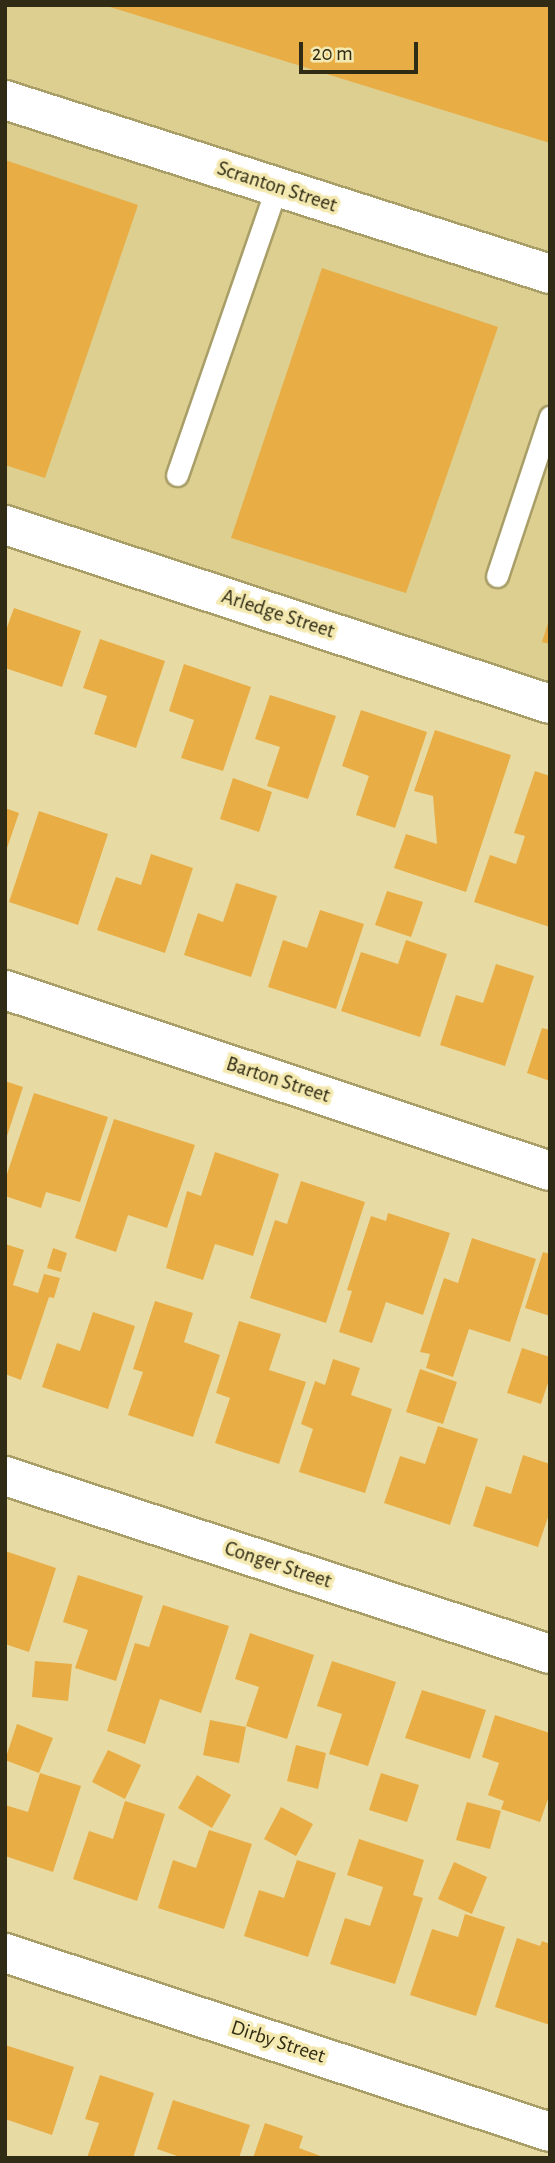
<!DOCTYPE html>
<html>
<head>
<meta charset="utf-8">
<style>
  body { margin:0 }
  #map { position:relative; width:555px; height:2163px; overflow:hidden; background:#e7dba3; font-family:"Alegreya Sans",sans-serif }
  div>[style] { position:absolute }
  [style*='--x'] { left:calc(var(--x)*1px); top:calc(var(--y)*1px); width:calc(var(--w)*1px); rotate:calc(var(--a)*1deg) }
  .built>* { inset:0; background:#dccf8f }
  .building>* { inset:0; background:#e9ad46 }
  .roads { filter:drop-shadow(2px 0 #a99e68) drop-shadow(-2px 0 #a99e68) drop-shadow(0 2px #a99e68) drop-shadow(0 -2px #a99e68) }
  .lane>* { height:21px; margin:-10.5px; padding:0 10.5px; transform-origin:10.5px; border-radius:10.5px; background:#fff }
  .street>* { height:38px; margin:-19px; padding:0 19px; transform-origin:19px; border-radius:19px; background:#fff }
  span { translate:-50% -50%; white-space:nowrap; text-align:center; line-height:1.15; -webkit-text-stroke:7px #f4e9b0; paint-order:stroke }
  .street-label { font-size:21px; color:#2f2b14 }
  .frame { position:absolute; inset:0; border:7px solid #2f2b14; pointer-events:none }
  .scale { position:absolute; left:299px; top:42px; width:119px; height:32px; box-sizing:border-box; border:4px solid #2f2b14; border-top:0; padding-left:9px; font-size:21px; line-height:24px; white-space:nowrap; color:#2f2b14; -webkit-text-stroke:5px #f4e9b0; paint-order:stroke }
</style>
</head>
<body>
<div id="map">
  <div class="built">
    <i style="clip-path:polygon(5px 5px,550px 5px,550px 694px,5px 517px)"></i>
  </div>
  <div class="building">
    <i style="clip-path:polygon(107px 5px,550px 5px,550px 143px,107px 6px)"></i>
    <i style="clip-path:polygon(5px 160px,138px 205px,45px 478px,5px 465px)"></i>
    <i style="clip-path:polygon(322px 268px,498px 327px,406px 593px,231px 538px)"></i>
    <i style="clip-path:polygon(14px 608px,81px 631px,62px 687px,5px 668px,5px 633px)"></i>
    <i style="clip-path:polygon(549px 620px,550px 620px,550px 644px,542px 642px)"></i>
    <i style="clip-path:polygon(100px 639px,165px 661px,136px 748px,94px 734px,107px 696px,83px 688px)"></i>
    <i style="clip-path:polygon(184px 664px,251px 687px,223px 771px,181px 758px,194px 720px,169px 711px)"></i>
    <i style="clip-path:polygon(270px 695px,336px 716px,308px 799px,267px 786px,280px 747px,255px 739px)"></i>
    <i style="clip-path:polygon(361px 710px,427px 732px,395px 828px,356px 815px,369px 776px,342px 766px)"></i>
    <i style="clip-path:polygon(435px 730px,511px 755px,466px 892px,394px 868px,406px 834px,437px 844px,433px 796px,414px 791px)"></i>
    <i style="clip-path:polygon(535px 771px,550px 776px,550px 927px,474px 902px,490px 855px,516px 864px,525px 836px,514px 833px)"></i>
    <i style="clip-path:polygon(233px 778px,272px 792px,259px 832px,220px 819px)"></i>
    <i style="clip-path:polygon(5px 808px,19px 813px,6px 851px,5px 851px)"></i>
    <i style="clip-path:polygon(39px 811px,108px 834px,78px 925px,9px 902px)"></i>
    <i style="clip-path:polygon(151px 854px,193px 868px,165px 953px,97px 930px,116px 877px,141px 885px)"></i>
    <i style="clip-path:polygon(236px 883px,277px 896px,251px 977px,184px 955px,198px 913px,223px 922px)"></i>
    <i style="clip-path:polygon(387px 891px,423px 902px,411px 937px,375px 925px)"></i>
    <i style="clip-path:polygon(320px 910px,364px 924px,336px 1009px,268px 987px,283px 940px,307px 948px)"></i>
    <i style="clip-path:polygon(406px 940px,447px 954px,420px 1037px,341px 1011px,361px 952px,398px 964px)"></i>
    <i style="clip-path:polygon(496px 964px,534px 976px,505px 1066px,440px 1045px,456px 995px,483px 1003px)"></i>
    <i style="clip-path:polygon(542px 1028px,550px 1030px,550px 1081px,527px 1073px)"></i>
    <i style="clip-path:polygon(5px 1081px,23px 1087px,6px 1139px,5px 1139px)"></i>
    <i style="clip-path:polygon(34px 1093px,108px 1117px,80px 1202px,46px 1192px,41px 1208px,5px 1196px,5px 1180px)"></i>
    <i style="clip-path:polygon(114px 1119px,195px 1145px,167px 1228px,128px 1215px,116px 1252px,75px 1238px)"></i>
    <i style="clip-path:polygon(215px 1152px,279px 1174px,253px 1256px,215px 1244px,203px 1280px,166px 1268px,187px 1191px,201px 1196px)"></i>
    <i style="clip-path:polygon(301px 1181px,365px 1202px,326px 1323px,250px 1298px,275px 1220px,287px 1224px)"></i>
    <i style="clip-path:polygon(388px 1213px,450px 1233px,423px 1315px,386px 1302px,372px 1343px,339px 1332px,352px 1291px,347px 1290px,371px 1216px,386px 1221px)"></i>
    <i style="clip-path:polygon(472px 1238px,536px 1259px,510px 1342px,469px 1329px,453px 1377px,426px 1368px,430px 1354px,420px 1352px,444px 1278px,458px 1283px)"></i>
    <i style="clip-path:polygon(5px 1244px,24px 1250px,13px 1285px,38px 1293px,44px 1274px,60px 1278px,54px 1298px,49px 1297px,21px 1380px,5px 1374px)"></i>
    <i style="clip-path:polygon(53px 1248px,67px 1253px,61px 1272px,47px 1268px)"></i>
    <i style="clip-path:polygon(543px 1252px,550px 1254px,550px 1316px,525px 1308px)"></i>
    <i style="clip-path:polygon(155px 1301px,193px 1313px,184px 1342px,220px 1355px,193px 1437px,128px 1415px,143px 1372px,133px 1369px)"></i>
    <i style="clip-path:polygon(93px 1312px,135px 1326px,108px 1409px,42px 1387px,57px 1343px,80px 1351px)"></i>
    <i style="clip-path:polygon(239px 1321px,281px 1334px,269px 1370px,306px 1382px,279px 1464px,215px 1443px,230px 1398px,216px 1393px)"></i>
    <i style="clip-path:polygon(522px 1348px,550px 1357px,550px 1377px,541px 1404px,507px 1393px)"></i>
    <i style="clip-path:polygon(333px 1359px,360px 1368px,351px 1395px,392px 1409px,365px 1493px,299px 1472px,313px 1429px,301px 1424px,315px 1381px,325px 1385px)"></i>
    <i style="clip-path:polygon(420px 1369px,457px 1382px,443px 1424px,406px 1412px)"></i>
    <i style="clip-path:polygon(438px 1426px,478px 1439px,450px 1525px,384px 1503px,400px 1456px,425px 1464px)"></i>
    <i style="clip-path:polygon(523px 1455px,550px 1464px,550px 1511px,538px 1547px,473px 1526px,486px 1486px,511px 1494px)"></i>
    <i style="clip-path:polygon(5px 1551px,56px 1568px,29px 1652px,5px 1644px)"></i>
    <i style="clip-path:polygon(78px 1575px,143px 1596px,116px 1681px,75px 1668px,88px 1630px,63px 1622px)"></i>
    <i style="clip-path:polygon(163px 1605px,229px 1626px,201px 1713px,160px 1699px,145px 1744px,107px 1731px,135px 1643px,149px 1647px)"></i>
    <i style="clip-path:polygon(250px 1633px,314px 1655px,287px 1739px,246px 1726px,259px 1687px,235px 1679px)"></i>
    <i style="clip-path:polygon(35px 1661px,72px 1664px,68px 1701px,32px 1697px)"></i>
    <i style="clip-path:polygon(332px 1661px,396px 1682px,368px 1766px,329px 1754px,342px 1714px,317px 1706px)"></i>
    <i style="clip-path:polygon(422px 1690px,486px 1710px,470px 1759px,405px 1738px)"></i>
    <i style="clip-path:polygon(495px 1715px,550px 1733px,550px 1793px,540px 1822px,501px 1809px,504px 1801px,488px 1795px,499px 1763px,482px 1757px)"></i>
    <i style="clip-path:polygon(210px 1720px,246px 1727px,239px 1763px,203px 1755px)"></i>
    <i style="clip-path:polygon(17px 1724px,53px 1738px,39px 1773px,5px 1760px)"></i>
    <i style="clip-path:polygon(296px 1745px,326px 1753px,318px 1789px,287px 1781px)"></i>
    <i style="clip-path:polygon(108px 1750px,141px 1765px,125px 1799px,92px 1782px)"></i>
    <i style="clip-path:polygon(40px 1773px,81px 1786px,53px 1872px,5px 1856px,5px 1805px,28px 1812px)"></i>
    <i style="clip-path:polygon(381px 1773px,419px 1785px,407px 1822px,369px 1810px)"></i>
    <i style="clip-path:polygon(197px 1775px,231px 1795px,212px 1828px,178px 1808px)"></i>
    <i style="clip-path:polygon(125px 1801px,165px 1814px,137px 1901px,73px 1879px,89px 1831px,113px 1839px)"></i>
    <i style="clip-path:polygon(467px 1802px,501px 1811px,490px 1849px,456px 1840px)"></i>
    <i style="clip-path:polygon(281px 1807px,313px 1824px,296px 1856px,264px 1839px)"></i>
    <i style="clip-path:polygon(209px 1830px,252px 1844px,224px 1929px,158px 1908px,173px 1860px,196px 1868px)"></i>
    <i style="clip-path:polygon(359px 1839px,424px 1860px,413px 1895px,423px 1898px,395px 1984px,330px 1964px,345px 1918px,370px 1926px,383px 1887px,347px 1875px)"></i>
    <i style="clip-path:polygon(297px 1860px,336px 1873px,308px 1957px,244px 1936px,259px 1890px,284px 1898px)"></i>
    <i style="clip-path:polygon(454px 1862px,487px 1877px,472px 1914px,438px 1899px)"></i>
    <i style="clip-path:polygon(465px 1914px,505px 1927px,476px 2016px,410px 1995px,432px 1929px,458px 1937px)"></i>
    <i style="clip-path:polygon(517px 1938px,540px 1946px,542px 1941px,550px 1944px,550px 2025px,495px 2007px)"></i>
    <i style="clip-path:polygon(5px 2045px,74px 2067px,52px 2135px,5px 2119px)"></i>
    <i style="clip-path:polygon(100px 2075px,154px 2093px,133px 2158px,87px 2158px,99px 2123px,85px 2119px)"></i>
    <i style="clip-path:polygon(173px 2100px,250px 2125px,239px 2158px,183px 2158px,157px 2149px)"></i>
    <i style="clip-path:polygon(265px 2123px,303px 2136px,299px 2148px,326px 2158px,253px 2158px)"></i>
  </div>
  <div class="roads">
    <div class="lane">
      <i style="--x:177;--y:475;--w:305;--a:-70.9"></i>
      <i style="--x:497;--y:576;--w:168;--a:-71.6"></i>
    </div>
    <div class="street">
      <i style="--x:5;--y:100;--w:572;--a:17.71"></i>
      <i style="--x:5;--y:525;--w:574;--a:18.18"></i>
      <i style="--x:5;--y:990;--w:574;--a:18.37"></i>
      <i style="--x:5;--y:1476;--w:573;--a:18.09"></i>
      <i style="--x:5;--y:1953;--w:574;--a:18.18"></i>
    </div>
  </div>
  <div class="street-label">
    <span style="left:277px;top:187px;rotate:18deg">Scranton Street</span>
    <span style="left:278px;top:614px;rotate:18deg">Arledge Street</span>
    <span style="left:278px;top:1080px;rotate:18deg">Barton Street</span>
    <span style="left:278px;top:1565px;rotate:18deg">Conger Street</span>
    <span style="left:278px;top:2042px;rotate:18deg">Dirby Street</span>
  </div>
  <div class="frame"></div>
  <div class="scale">20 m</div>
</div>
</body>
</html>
